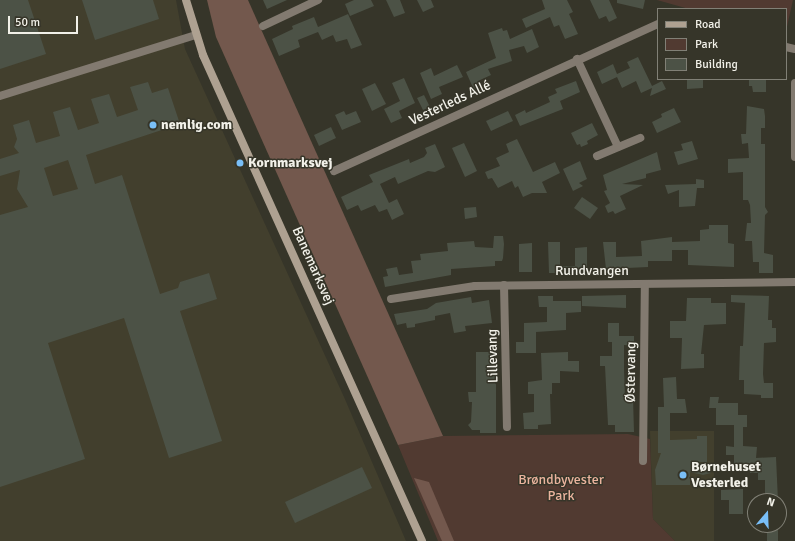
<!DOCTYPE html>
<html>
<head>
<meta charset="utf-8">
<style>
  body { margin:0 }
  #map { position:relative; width:795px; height:541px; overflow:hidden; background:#363529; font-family:Signika,sans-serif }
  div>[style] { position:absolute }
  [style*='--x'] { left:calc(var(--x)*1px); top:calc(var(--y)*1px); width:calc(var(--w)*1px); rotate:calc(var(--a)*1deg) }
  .built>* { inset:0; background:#423f2d }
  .green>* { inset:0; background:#513a31 }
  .forest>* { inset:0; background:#73584d }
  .building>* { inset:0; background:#4c5246 }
  .street>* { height:8px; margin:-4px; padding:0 4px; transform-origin:4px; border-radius:4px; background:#827a70 }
  .secondary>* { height:8px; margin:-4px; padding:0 4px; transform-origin:4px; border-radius:4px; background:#aea191 }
  .dots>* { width:11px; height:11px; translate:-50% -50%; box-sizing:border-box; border:2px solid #363529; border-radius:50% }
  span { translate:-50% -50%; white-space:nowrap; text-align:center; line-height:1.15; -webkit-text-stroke:3px #363529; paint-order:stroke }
  .street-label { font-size:14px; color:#f2f1e9 }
  .poi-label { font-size:14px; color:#f2f1e9; font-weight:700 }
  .left { translate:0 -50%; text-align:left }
  .park-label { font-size:14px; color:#eab39d }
  .legend { position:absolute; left:657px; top:8px; width:130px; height:72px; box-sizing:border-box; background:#363529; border:1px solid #818076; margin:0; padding:5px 7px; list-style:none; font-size:12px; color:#f2f1e9 }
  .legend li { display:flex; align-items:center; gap:8px; height:20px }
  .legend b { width:20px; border:1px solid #818076 }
  .north { position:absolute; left:747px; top:493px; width:40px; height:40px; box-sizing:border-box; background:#363529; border:1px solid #818076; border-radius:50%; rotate:19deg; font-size:11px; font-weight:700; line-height:16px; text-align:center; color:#f2f1e9 }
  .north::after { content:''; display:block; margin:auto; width:14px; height:18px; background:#79bff8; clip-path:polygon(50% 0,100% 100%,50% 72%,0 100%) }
  .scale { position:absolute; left:8px; top:16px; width:70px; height:18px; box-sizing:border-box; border:2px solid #f2f1e9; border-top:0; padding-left:5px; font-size:12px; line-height:14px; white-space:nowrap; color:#f2f1e9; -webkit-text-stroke:3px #363529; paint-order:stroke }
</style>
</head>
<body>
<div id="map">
  <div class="built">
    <i style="clip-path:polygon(0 0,176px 0,185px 49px,344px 397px,406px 541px,0 541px)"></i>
    <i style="clip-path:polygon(650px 431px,714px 431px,714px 541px,675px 541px,653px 519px)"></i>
  </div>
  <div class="green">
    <i style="clip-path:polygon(657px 0,793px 0,786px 31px,786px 9px,689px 9px)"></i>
    <i style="clip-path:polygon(628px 434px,650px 439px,653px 519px,675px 541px,438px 541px,398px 445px,443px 436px)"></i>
  </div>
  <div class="forest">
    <i style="clip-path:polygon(207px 0,248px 0,443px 436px,398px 445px,216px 37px)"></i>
    <i style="clip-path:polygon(414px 478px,429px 482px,454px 541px,442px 541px)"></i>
  </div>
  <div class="building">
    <i style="clip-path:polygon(0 0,28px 0,46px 54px,0 69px)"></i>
    <i style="clip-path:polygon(82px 0,153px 0,159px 19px,95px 40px)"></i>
    <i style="clip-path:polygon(263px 0,287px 0,267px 9px)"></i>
    <i style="clip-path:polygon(354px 0,371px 0,374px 6px,350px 16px,345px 4px)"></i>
    <i style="clip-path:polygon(386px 0,400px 0,405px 13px,394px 17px)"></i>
    <i style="clip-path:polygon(417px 0,431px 0,434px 7px,423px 12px)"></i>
    <i style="clip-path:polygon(542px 0,567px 0,573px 12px,569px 14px,578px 34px,565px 39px,559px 25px,554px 27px,550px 17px,526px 28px,522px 19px,545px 9px)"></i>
    <i style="clip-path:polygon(590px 0,609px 0,617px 18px,609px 22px,606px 16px,599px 19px)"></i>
    <i style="clip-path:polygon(617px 0,645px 0,643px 9px,617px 3px)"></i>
    <i style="clip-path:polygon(348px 14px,362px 45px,351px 49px,347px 39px,336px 42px,333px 35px,322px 40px,318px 32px,298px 40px,300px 47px,279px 56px,272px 39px,293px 29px,292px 26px,314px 17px,318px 27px)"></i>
    <i style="clip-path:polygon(502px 28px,503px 31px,507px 30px,510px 39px,532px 29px,539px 47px,527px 53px,524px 46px,509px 50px,512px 61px,488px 69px,491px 75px,478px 81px,481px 87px,474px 90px,466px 72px,496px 58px,488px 33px)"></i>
    <i style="clip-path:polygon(638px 57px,652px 86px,662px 81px,666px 89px,650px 96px,652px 88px,641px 93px,636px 81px,622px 88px,617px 77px,602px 84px,597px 72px,613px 64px,617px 74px,630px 68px,627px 62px)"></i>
    <i style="clip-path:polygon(457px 65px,463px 77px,439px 87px,442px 94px,431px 99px,420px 73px,431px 68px,434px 76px)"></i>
    <i style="clip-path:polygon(404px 78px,415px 103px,399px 111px,402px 118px,391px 123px,384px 109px,400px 101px,392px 83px)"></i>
    <i style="clip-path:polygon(687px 79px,703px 79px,703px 88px,687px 89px)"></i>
    <i style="clip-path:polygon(749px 79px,766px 79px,766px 92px,753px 92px,752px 86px,749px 86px)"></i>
    <i style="clip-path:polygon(576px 81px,580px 92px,560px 101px,563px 109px,520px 126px,515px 115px,525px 110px,526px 113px,550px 102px,548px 97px,557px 93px,555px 89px)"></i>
    <i style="clip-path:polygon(evenodd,148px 82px,152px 93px,168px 88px,180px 124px,86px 155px,95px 184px,122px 175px,160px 294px,178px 288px,180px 282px,209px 273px,217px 299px,180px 311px,222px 441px,169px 458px,124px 318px,48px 343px,85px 459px,0 487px,0 215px,28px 207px,17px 189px,20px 170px,0 176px,0 159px,19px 153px,14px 147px,17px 139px,13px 125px,29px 120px,36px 143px,60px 136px,53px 112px,70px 107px,78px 130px,99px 123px,91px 99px,109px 94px,117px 117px,138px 110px,130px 87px,148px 82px,68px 160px,78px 189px,53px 196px,44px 168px,68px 160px)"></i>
    <i style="clip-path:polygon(375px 83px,386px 104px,372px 111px,362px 89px)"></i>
    <i style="clip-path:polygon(424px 95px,430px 107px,423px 110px,417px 98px)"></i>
    <i style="clip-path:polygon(747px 106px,764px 109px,765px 116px,765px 128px,761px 128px,761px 144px,765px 144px,765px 207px,768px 212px,765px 215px,764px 253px,773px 255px,773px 273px,759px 273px,759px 262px,753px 262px,752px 241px,745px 241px,747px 223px,751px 223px,750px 205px,748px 200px,743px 200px,743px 172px,728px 173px,728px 159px,749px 158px,748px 143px,742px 144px,741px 134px,746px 134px)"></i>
    <i style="clip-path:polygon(674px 108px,681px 122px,657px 133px,652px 122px,662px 117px,661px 114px)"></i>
    <i style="clip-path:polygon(344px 111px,346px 115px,356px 111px,361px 122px,342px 130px,335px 115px)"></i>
    <i style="clip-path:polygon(508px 111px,513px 121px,491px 131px,486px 121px)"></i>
    <i style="clip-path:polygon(592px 123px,598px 135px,587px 141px,588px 144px,581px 147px,580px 144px,577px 145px,571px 133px)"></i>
    <i style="clip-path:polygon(331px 127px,336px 138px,319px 146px,314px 135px)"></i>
    <i style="clip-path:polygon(517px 139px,533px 172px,555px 162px,560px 173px,542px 182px,547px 193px,532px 193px,523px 197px,518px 186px,515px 188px,512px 181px,498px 188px,492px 178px,488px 179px,485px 172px,500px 166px,496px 158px,509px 152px,506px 144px)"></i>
    <i style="clip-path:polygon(692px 141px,698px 159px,678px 165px,674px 152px,683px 150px,681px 144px)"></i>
    <i style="clip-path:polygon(464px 143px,477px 171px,465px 177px,452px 148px)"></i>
    <i style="clip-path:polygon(435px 144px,445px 167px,435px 172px,428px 171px,398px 184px,395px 177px,380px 184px,389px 203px,397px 199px,404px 214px,392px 220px,387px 209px,379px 212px,375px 205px,361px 211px,358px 205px,347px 210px,341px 197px,373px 182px,369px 175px,409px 159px,410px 163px,424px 157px,427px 153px,425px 148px)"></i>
    <i style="clip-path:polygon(657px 152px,661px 170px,646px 174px,646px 178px,622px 184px,643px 185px,620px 196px,626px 209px,615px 214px,613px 211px,608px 213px,605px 206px,610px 203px,604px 191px,607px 190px,603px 175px)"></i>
    <i style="clip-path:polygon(580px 161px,587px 179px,579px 183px,583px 186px,573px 191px,563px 169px)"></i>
    <i style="clip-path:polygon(696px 179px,704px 180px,704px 188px,697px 188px,695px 206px,679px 207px,679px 190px,668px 194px,665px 185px,696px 184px)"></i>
    <i style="clip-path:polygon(582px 197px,598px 208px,590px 219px,574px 208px)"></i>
    <i style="clip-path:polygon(476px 207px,477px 217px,465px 219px,464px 208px)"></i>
    <i style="clip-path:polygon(709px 225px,728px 225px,728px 243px,734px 244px,734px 267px,688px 265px,688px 250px,672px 250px,672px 261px,648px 261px,648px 267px,606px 269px,603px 242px,616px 242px,616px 257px,642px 256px,641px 241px,672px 237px,672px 242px,700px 241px,700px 230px,709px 229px)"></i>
    <i style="clip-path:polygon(494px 236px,503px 236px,504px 244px,503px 258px,502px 261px,495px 261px,495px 266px,451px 269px,451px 275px,385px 287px,383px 277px,388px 276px,386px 269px,397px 267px,399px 275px,413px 273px,411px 261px,421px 260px,420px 254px,448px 251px,447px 243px,474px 241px,475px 247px,493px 248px)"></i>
    <i style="clip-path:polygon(548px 242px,560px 242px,560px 266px,575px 266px,575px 248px,587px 247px,587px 273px,549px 273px)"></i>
    <i style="clip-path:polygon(532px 243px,532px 272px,519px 272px,519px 244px)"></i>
    <i style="clip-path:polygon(626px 295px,626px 308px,582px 306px,582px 296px)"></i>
    <i style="clip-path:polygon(731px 295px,769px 296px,768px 320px,772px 320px,772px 328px,776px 328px,776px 342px,764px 343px,763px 374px,764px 383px,773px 383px,773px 398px,761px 398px,761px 395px,744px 394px,744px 380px,739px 380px,740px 346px,743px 346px,745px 303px,731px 302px)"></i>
    <i style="clip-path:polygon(538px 296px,553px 296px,553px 301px,581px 301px,581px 312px,566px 313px,566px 330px,536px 332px,536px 353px,516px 353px,516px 342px,524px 342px,524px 323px,547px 322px,547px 307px,539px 307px)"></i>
    <i style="clip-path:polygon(471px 297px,472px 303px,489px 300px,492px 323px,465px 326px,466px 331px,454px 333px,450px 313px,435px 316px,435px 320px,415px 324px,415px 327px,407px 328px,406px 323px,397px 325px,394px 314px,427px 309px,436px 303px)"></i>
    <i style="clip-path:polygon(687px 298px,711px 298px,711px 303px,726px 303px,726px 324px,704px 325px,701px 354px,704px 354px,704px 368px,681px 369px,682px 338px,670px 338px,670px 321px,686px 321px)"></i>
    <i style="clip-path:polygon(608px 323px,619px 323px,619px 336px,634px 336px,634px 346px,624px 345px,624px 369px,625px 398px,633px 397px,634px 432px,615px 432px,615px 425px,608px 425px,605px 366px,600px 366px,600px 356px,612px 356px,612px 342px,608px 342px)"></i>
    <i style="clip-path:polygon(476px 352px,492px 352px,492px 365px,496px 365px,496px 433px,480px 433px,480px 430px,472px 430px,468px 425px,471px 422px,472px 402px,469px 402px,468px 392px,476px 392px)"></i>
    <i style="clip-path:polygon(568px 352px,568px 361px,579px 361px,579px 372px,560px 371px,560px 383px,552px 383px,552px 394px,550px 394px,551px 424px,538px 425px,538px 429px,524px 429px,523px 413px,534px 412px,534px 394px,528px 394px,528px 382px,542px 380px,541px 353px)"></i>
    <i style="clip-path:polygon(676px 377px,677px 399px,685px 399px,687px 413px,670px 413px,670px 440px,697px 439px,697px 436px,707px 436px,707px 462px,698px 462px,711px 473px,703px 475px,690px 472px,690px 485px,656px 485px,655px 470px,661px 453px,658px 453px,658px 407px,664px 407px,663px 378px)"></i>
    <i style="clip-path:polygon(710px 397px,719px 397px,718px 403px,738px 403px,738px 415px,747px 415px,747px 427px,743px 427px,743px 446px,757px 447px,756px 458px,776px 457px,778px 501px,765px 501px,765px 480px,758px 480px,758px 473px,750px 473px,749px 466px,734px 466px,734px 455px,726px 455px,726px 446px,734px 447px,734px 425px,716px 425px,716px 408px,709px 408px)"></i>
    <i style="clip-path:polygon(362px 467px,372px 488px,295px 523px,285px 502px)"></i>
    <i style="clip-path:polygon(743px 489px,743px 514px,729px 514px,729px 500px,721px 500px,721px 490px)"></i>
    <i style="clip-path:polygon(767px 526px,778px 526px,778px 541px,767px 541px)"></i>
  </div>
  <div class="street">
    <i style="--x:263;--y:26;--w:61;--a:-25.3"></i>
    <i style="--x:786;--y:47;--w:9;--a:13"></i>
    <i style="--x:577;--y:59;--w:97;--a:65"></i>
    <i style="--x:795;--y:83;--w:74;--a:90"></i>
    <i style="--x:0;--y:96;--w:205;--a:-17.3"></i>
    <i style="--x:597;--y:156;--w:47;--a:-22.7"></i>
    <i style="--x:334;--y:171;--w:356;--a:-24.4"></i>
    <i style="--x:504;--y:285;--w:142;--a:88.8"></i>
    <i style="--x:391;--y:299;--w:85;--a:-8.8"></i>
    <i style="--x:475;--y:286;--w:320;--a:-0.7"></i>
    <i style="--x:643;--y:461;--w:177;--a:-89.4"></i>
  </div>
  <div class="secondary">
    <i style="--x:186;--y:0;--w:58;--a:72.8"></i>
    <i style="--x:203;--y:55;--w:533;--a:65.74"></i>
  </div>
  <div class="dots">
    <i style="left:153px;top:125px;background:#79bff8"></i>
    <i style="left:240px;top:163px;background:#79bff8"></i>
    <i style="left:683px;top:475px;background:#79bff8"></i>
  </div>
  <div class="street-label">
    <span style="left:450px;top:103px;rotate:-25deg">Vesterleds Allé</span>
    <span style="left:313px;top:266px;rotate:66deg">Banemarksvej</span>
    <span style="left:592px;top:271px">Rundvangen</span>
    <span style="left:493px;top:356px;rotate:-91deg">Lillevang</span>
    <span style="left:631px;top:372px;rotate:-89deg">Østervang</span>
  </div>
  <div class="poi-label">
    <span class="left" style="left:161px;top:125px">nemlig.com</span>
    <span class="left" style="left:248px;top:163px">Kornmarksvej</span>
    <span class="left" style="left:691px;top:475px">Børnehuset<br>Vesterled</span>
  </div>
  <div class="park-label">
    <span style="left:561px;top:488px">Brøndbyvester<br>Park</span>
  </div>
  <ul class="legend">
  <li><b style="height:5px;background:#aea191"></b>Road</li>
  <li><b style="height:11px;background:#513a31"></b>Park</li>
  <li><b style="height:11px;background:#4c5246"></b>Building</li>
  </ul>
  <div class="north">N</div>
  <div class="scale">50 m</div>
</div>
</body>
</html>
